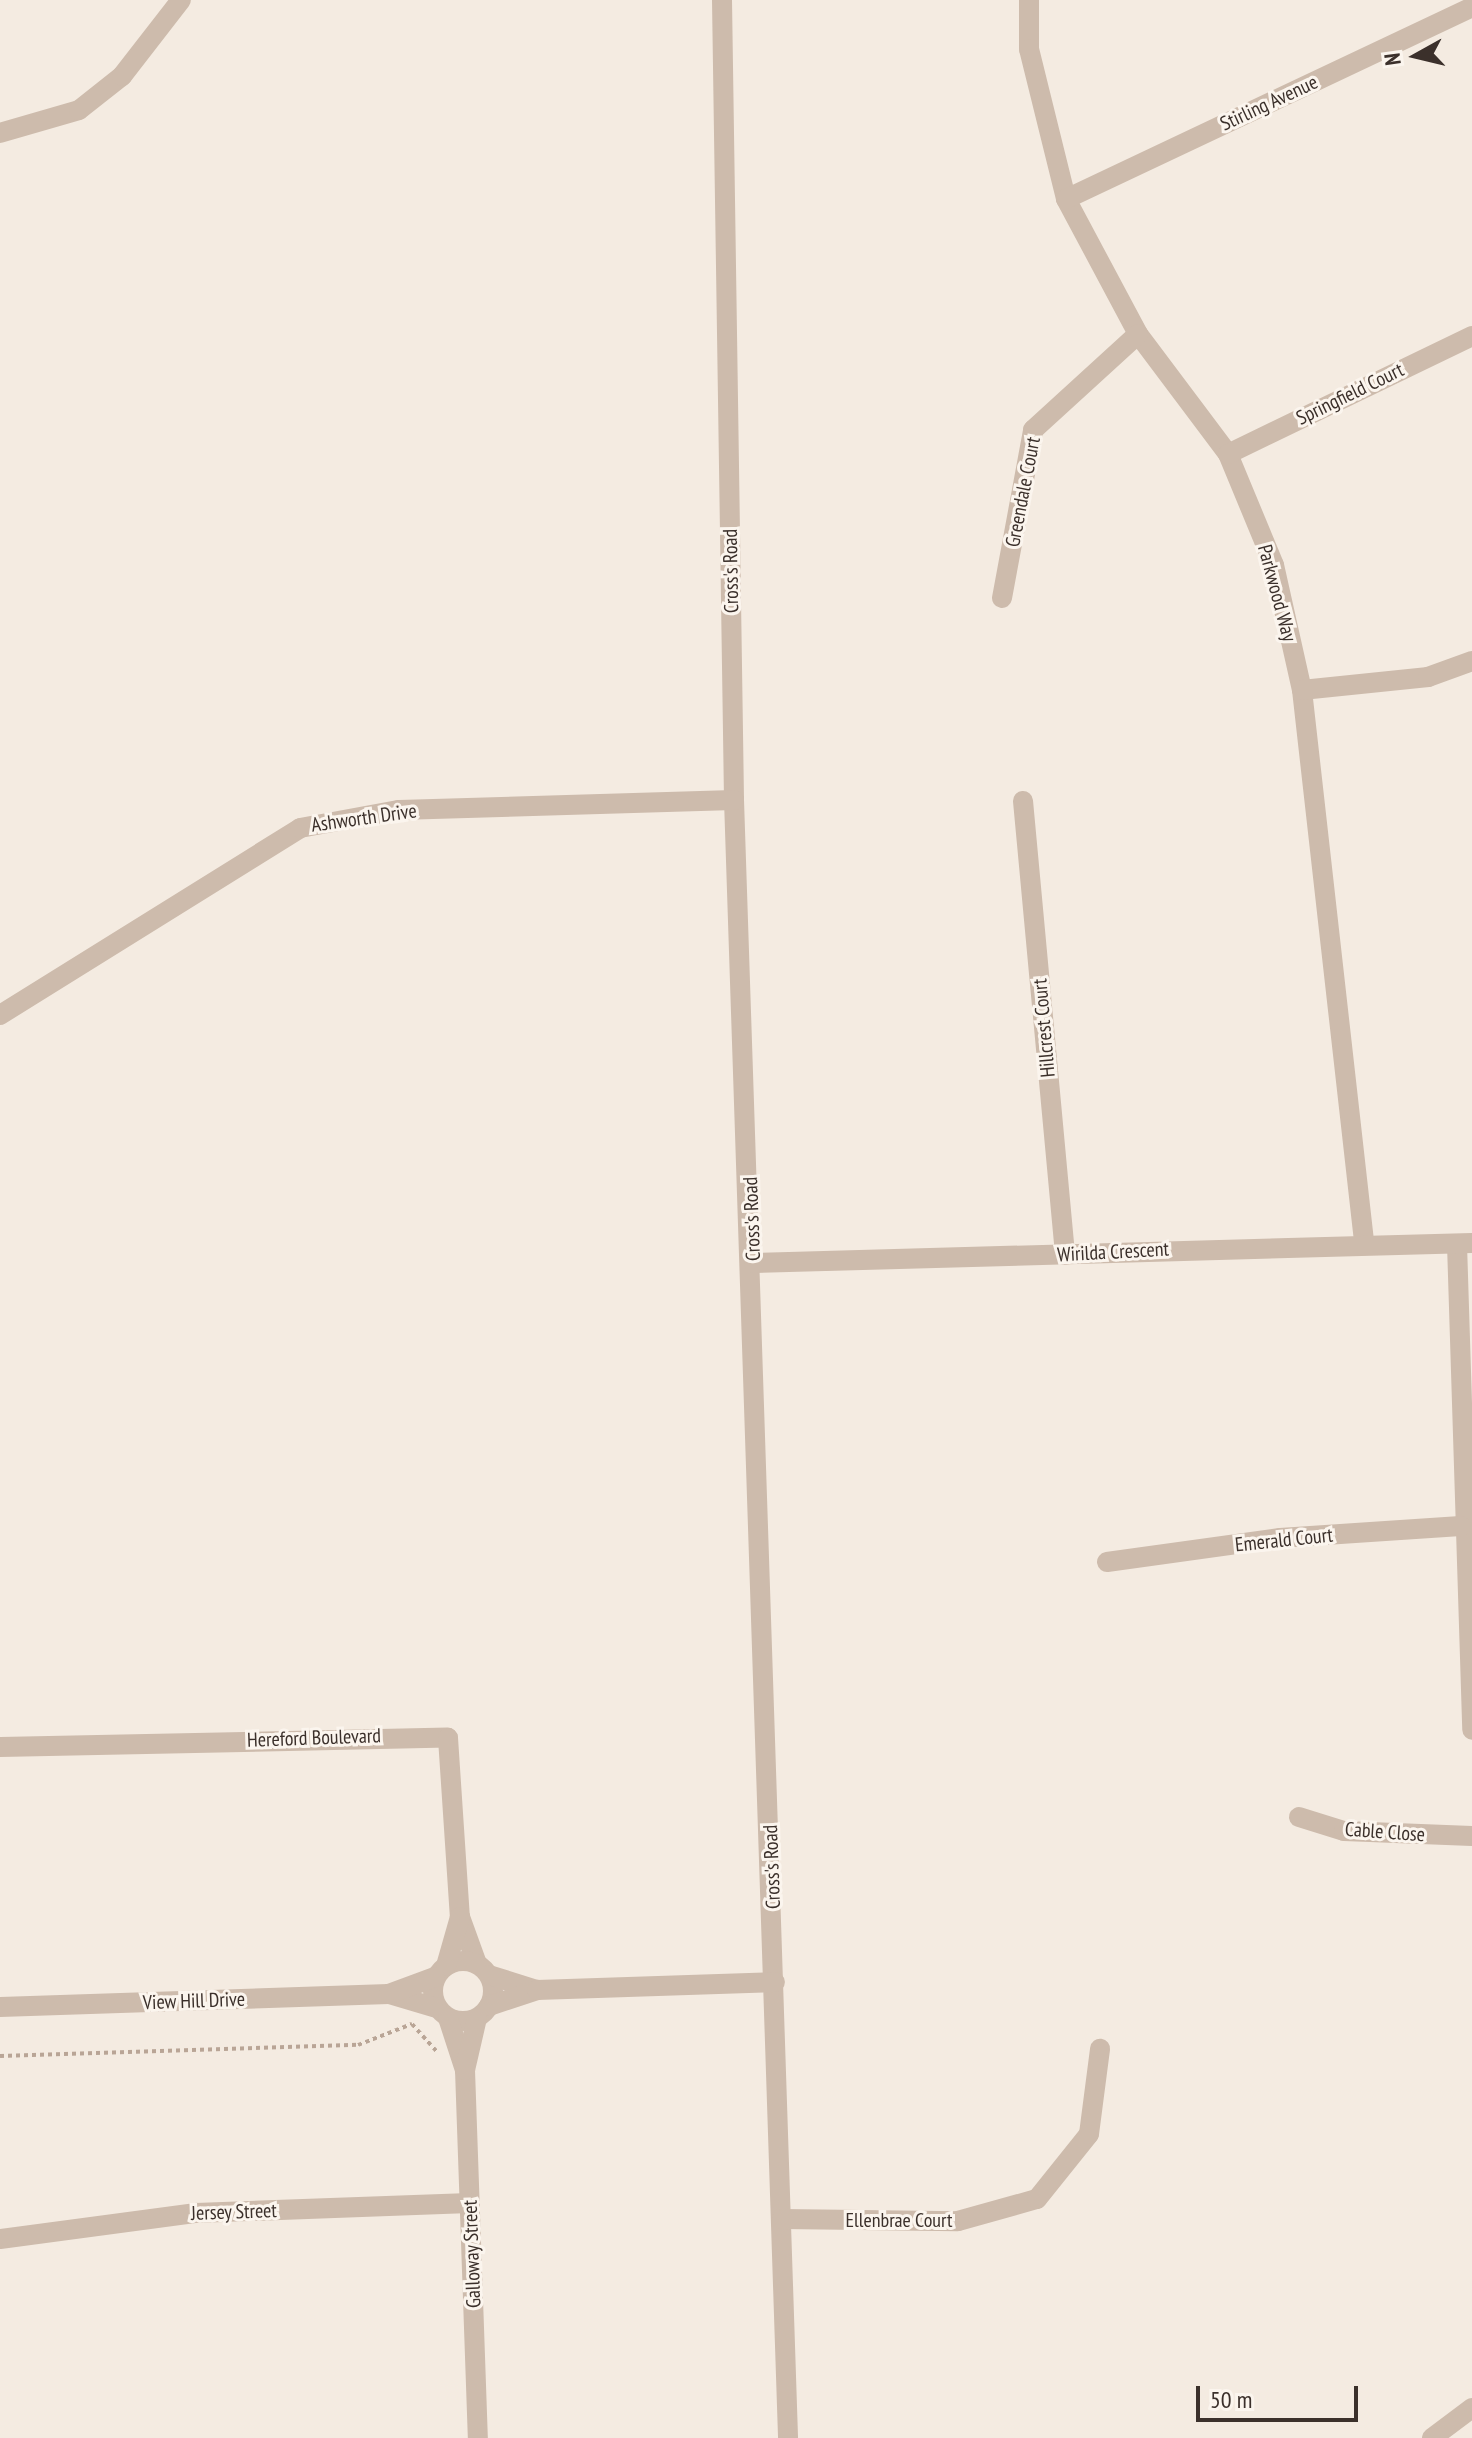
<!DOCTYPE html>
<html>
<head>
<meta charset="utf-8">
<style>
  body { margin:0 }
  #map { position:relative; width:1472px; height:2438px; overflow:hidden; background:#f4ebe1; font-family:"PT Sans Narrow",sans-serif }
  div>[style] { position:absolute }
  [style*='--x'] { left:calc(var(--x)*1px); top:calc(var(--y)*1px); width:calc(var(--w)*1px); rotate:calc(var(--a)*1deg) }
  .path>* { height:4px; margin-top:-2px; transform-origin:0; background:repeating-linear-gradient(90deg,#b9a596 0 4px,transparent 0 8px) }
  .minor>* { height:20px; margin:-10px; padding:0 10px; transform-origin:10px; border-radius:10px; background:#cdbbac }
  .minor>.ring { margin:-10px; padding:0; box-sizing:content-box; background:none; border:20px solid #cdbbac; border-radius:50% }
  span { translate:-50% -50%; white-space:nowrap; text-align:center; line-height:1.15; -webkit-text-stroke:6px #fbf5ee; paint-order:stroke }
  .street-label { font-size:20px; color:#3b302b }
  .north { position:absolute; left:1376px; top:16px; width:80px; height:80px; -webkit-text-stroke:6px #fbf5ee; paint-order:stroke; rotate:262deg; font-size:22px; font-weight:700; line-height:32px; text-align:center; color:#3b302b }
  .north::after { content:''; display:block; margin:auto; width:28px; height:36px; background:#3b302b; clip-path:polygon(50% 0,100% 100%,50% 72%,0 100%) }
  .scale { position:absolute; left:1196px; top:2386px; width:162px; height:36px; box-sizing:border-box; border:4px solid #3b302b; border-top:0; padding-left:10px; font-size:24px; line-height:28px; white-space:nowrap; color:#3b302b; -webkit-text-stroke:6px #fbf5ee; paint-order:stroke }
</style>
</head>
<body>
<div id="map">
  <div class="path">
    <i style="--x:0;--y:2056;--w:358;--a:-1.8"></i>
    <i style="--x:358;--y:2045;--w:58;--a:-21.3"></i>
    <i style="--x:412;--y:2024;--w:38;--a:48"></i>
  </div>
  <div class="minor">
    <i style="--x:722;--y:0;--w:800;--a:89.14"></i>
    <i style="--x:734;--y:800;--w:1639;--a:88.11"></i>
    <i style="--x:1029;--y:0;--w:49;--a:90"></i>
    <i style="--x:1029;--y:49;--w:154;--a:76.1"></i>
    <i style="--x:1066;--y:199;--w:153;--a:61.9"></i>
    <i style="--x:1138;--y:334;--w:150;--a:53.1"></i>
    <i style="--x:1228;--y:454;--w:120;--a:67.5"></i>
    <i style="--x:1274;--y:565;--w:128;--a:77.4"></i>
    <i style="--x:1302;--y:690;--w:554;--a:83.58"></i>
    <i style="--x:0;--y:133;--w:82;--a:-16.2"></i>
    <i style="--x:79;--y:110;--w:55;--a:-38.3"></i>
    <i style="--x:122;--y:76;--w:96;--a:-52.2"></i>
    <i style="--x:1066;--y:199;--w:449;--a:-25.3"></i>
    <i style="--x:1228;--y:454;--w:271;--a:-25.8"></i>
    <i style="--x:1002;--y:598;--w:171;--a:-79.5"></i>
    <i style="--x:1033;--y:430;--w:142;--a:-42.4"></i>
    <i style="--x:1302;--y:690;--w:127;--a:-5.9"></i>
    <i style="--x:1428;--y:677;--w:47;--a:-20"></i>
    <i style="--x:1023;--y:801;--w:456;--a:84.7"></i>
    <i style="--x:0;--y:1015;--w:354;--a:-31.9"></i>
    <i style="--x:300;--y:828;--w:101;--a:-10.3"></i>
    <i style="--x:399;--y:810;--w:335;--a:-1.7"></i>
    <i style="--x:1457;--y:1244;--w:486;--a:88.2"></i>
    <i style="--x:754;--y:1263;--w:718;--a:-1.6"></i>
    <i style="--x:1107;--y:1562;--w:175;--a:-7.9"></i>
    <i style="--x:1280;--y:1538;--w:181;--a:-3.8"></i>
    <i style="--x:0;--y:1747;--w:448;--a:-1.2"></i>
    <i style="--x:448;--y:1738;--w:179;--a:86.2"></i>
    <i style="--x:460;--y:1917;--w:50;--a:70.1"></i>
    <i style="--x:1299;--y:1817;--w:47;--a:17.3"></i>
    <i style="--x:1344;--y:1831;--w:128;--a:2.2"></i>
    <i class="ring" style="left:433px;top:1961px;width:40px;height:40px"></i>
    <i style="--x:446;--y:1966;--w:51;--a:-74.1"></i>
    <i style="--x:489;--y:1975;--w:50;--a:17.4"></i>
    <i style="--x:389;--y:1994;--w:50;--a:16.3"></i>
    <i style="--x:489;--y:2006;--w:51;--a:-18.4"></i>
    <i style="--x:537;--y:1990;--w:238;--a:-1.9"></i>
    <i style="--x:0;--y:2007;--w:389;--a:-1.9"></i>
    <i style="--x:389;--y:1994;--w:49;--a:-20.3"></i>
    <i style="--x:448;--y:2018;--w:55;--a:71.9"></i>
    <i style="--x:465;--y:2070;--w:368;--a:88"></i>
    <i style="--x:465;--y:2070;--w:53;--a:-77"></i>
    <i style="--x:782;--y:2219;--w:176;--a:0.7"></i>
    <i style="--x:958;--y:2221;--w:82;--a:-15.6"></i>
    <i style="--x:1037;--y:2199;--w:83;--a:-51.3"></i>
    <i style="--x:1089;--y:2134;--w:86;--a:-82.6"></i>
    <i style="--x:0;--y:2239;--w:198;--a:-7.6"></i>
    <i style="--x:196;--y:2213;--w:274;--a:-2.1"></i>
    <i style="--x:1432;--y:2438;--w:50;--a:-36.9"></i>
  </div>
  <div class="street-label">
    <span style="left:1269px;top:103px;rotate:-25deg">Stirling Avenue</span>
    <span style="left:1350px;top:394px;rotate:-26deg">Springfield Court</span>
    <span style="left:1023px;top:492px;rotate:-79deg">Greendale Court</span>
    <span style="left:731px;top:571px;rotate:-91deg">Cross's Road</span>
    <span style="left:1277px;top:593px;rotate:75deg">Parkwood Way</span>
    <span style="left:364px;top:818px;rotate:-8deg">Ashworth Drive</span>
    <span style="left:1044px;top:1028px;rotate:-95deg">Hillcrest Court</span>
    <span style="left:752px;top:1219px;rotate:-92deg">Cross's Road</span>
    <span style="left:1113px;top:1252px;rotate:-3deg">Wirilda Crescent</span>
    <span style="left:1284px;top:1540px;rotate:-6deg">Emerald Court</span>
    <span style="left:314px;top:1738px;rotate:-2deg">Hereford Boulevard</span>
    <span style="left:1385px;top:1832px;rotate:4deg">Cable Close</span>
    <span style="left:772px;top:1867px;rotate:-92deg">Cross's Road</span>
    <span style="left:194px;top:2001px;rotate:-2deg">View Hill Drive</span>
    <span style="left:234px;top:2212px;rotate:-2deg">Jersey Street</span>
    <span style="left:899px;top:2220px">Ellenbrae Court</span>
    <span style="left:472px;top:2254px;rotate:-92deg">Galloway Street</span>
  </div>
  <div class="north">N</div>
  <div class="scale">50 m</div>
</div>
</body>
</html>
